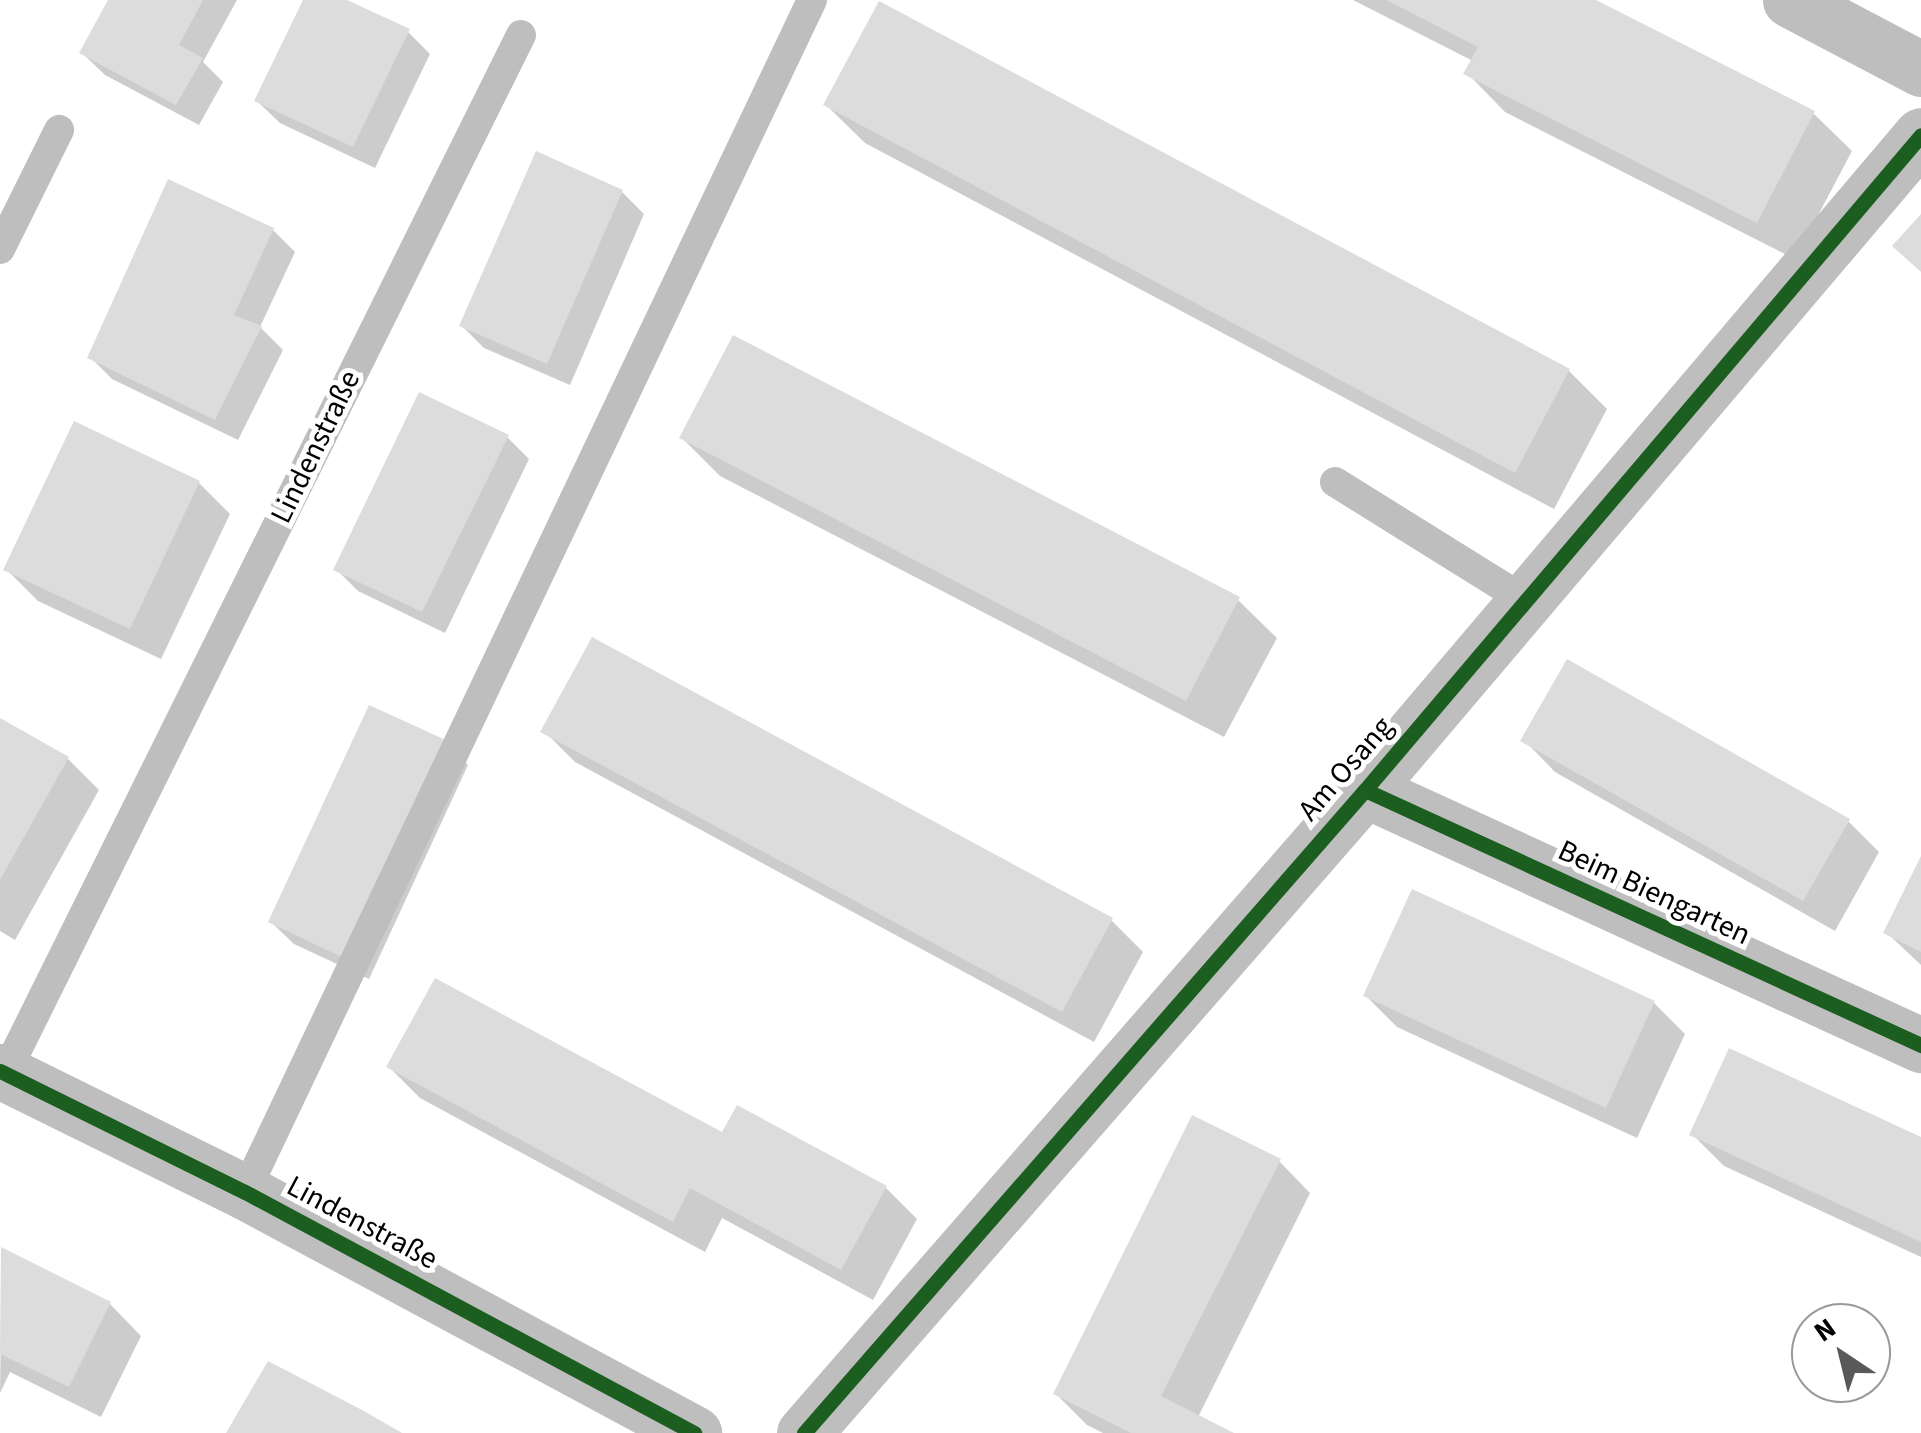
<!DOCTYPE html>
<html>
<head>
<meta charset="utf-8">
<style>
  body { margin:0 }
  #map { position:relative; width:1921px; height:1433px; overflow:hidden; background:#fff; font-family:"Source Sans 3",sans-serif }
  div>[style] { position:absolute }
  [style*='--x'] { left:calc(var(--x)*1px); top:calc(var(--y)*1px); width:calc(var(--w)*1px); rotate:calc(var(--a)*1deg) }
  .shadow>* { inset:0; background:#0003 }
  .building>* { inset:0; background:#dcdcdc }
  .service>* { height:30px; margin:-15px; padding:0 15px; transform-origin:15px; border-radius:15px; background:#bebebe }
  .minor>* { height:55px; margin:-27.5px; padding:0 27.5px; transform-origin:27.5px; border-radius:27.5px; background:#bebebe }
  .cycleway>* { height:15px; margin:-7.5px; padding:0 7.5px; transform-origin:7.5px; border-radius:7.5px; background:#1b5e20 }
  span { translate:-50% -50%; white-space:nowrap; text-align:center; line-height:1.15; -webkit-text-stroke:10px #fff; paint-order:stroke }
  .street-label { font-size:30px; color:#000 }
  .north { position:absolute; left:1791px; top:1303px; width:100px; height:100px; box-sizing:border-box; background:#fff; border:2px solid #999; border-radius:50%; rotate:325deg; font-size:28px; font-weight:700; line-height:40px; text-align:center; color:#000 }
  .north::after { content:''; display:block; margin:auto; width:35px; height:45px; background:#595959; clip-path:polygon(50% 0,100% 100%,50% 72%,0 100%) }
</style>
</head>
<body>
<div id="map">
  <div class="shadow">
    <i style="clip-path:polygon(111px 0,237px 0,203px 62px,223px 82px,199px 125px,105px 75px,82px 53px)"></i>
    <i style="clip-path:polygon(306px 0,341px 0,408px 32px,430px 54px,375px 168px,280px 123px,257px 101px)"></i>
    <i style="clip-path:polygon(1353px 0,1591px 0,1813px 113px,1852px 151px,1795px 259px,1505px 112px,1467px 73px,1473px 61px)"></i>
    <i style="clip-path:polygon(826px 105px,1569px 371px,1607px 409px,1554px 509px,865px 143px)"></i>
    <i style="clip-path:polygon(622px 192px,644px 214px,570px 385px,484px 348px,462px 326px)"></i>
    <i style="clip-path:polygon(273px 230px,295px 252px,260px 327px,283px 350px,238px 440px,112px 379px,90px 357px)"></i>
    <i style="clip-path:polygon(507px 437px,529px 459px,445px 633px,358px 591px,336px 569px)"></i>
    <i style="clip-path:polygon(682px 438px,1238px 600px,1277px 638px,1224px 737px,720px 476px)"></i>
    <i style="clip-path:polygon(199px 483px,230px 514px,161px 659px,38px 601px,6px 569px)"></i>
    <i style="clip-path:polygon(0 721px,68px 759px,99px 790px,15px 940px,0 931px)"></i>
    <i style="clip-path:polygon(544px 731px,1111px 920px,1143px 952px,1094px 1042px,575px 762px)"></i>
    <i style="clip-path:polygon(1524px 740px,1848px 821px,1879px 852px,1835px 931px,1555px 772px)"></i>
    <i style="clip-path:polygon(446px 743px,468px 765px,369px 979px,294px 944px,271px 922px)"></i>
    <i style="clip-path:polygon(1921px 862px,1921px 965px,1886px 932px)"></i>
    <i style="clip-path:polygon(1366px 996px,1654px 1003px,1685px 1034px,1637px 1138px,1397px 1027px)"></i>
    <i style="clip-path:polygon(389px 1067px,723px 1136px,886px 1188px,917px 1219px,873px 1300px,722px 1218px,705px 1252px,420px 1098px)"></i>
    <i style="clip-path:polygon(1692px 1134px,1921px 1140px,1921px 1257px,1724px 1166px)"></i>
    <i style="clip-path:polygon(1279px 1161px,1310px 1193px,1198px 1417px,1229px 1433px,1103px 1433px,1087px 1425px,1056px 1394px)"></i>
    <i style="clip-path:polygon(2px 1250px,110px 1304px,141px 1336px,101px 1417px,10px 1372px,0 1393px)"></i>
  </div>
  <div class="building">
    <i style="clip-path:polygon(108px 0,203px 0,179px 45px,203px 58px,176px 105px,79px 53px)"></i>
    <i style="clip-path:polygon(303px 0,347px 0,410px 29px,353px 147px,254px 101px)"></i>
    <i style="clip-path:polygon(1386px 0,1596px 0,1815px 111px,1757px 223px,1463px 74px,1478px 47px)"></i>
    <i style="clip-path:polygon(879px 1px,1570px 369px,1515px 473px,823px 105px)"></i>
    <i style="clip-path:polygon(536px 151px,623px 190px,547px 364px,459px 326px)"></i>
    <i style="clip-path:polygon(168px 179px,274px 228px,234px 315px,262px 326px,215px 420px,87px 358px)"></i>
    <i style="clip-path:polygon(1921px 214px,1921px 272px,1892px 246px)"></i>
    <i style="clip-path:polygon(733px 335px,1240px 597px,1186px 701px,679px 438px)"></i>
    <i style="clip-path:polygon(419px 392px,509px 435px,422px 612px,333px 570px)"></i>
    <i style="clip-path:polygon(74px 421px,200px 481px,130px 629px,3px 570px)"></i>
    <i style="clip-path:polygon(592px 637px,1113px 918px,1062px 1012px,540px 732px)"></i>
    <i style="clip-path:polygon(1567px 659px,1850px 819px,1803px 901px,1520px 741px)"></i>
    <i style="clip-path:polygon(369px 705px,448px 741px,346px 959px,268px 922px)"></i>
    <i style="clip-path:polygon(0 718px,69px 757px,0 880px)"></i>
    <i style="clip-path:polygon(1921px 856px,1921px 952px,1883px 933px)"></i>
    <i style="clip-path:polygon(1412px 889px,1655px 1001px,1606px 1108px,1363px 996px)"></i>
    <i style="clip-path:polygon(435px 978px,722px 1132px,737px 1105px,887px 1186px,841px 1270px,690px 1188px,673px 1222px,386px 1067px)"></i>
    <i style="clip-path:polygon(1729px 1048px,1921px 1137px,1921px 1242px,1689px 1135px)"></i>
    <i style="clip-path:polygon(1192px 1115px,1281px 1159px,1161px 1396px,1234px 1433px,1131px 1433px,1053px 1394px)"></i>
    <i style="clip-path:polygon(1px 1247px,111px 1302px,69px 1387px,0 1354px)"></i>
    <i style="clip-path:polygon(268px 1361px,364px 1411px,402px 1433px,226px 1433px)"></i>
  </div>
  <div class="service">
    <i style="--x:0;--y:249;--w:133;--a:-63.6"></i>
    <i style="--x:1335;--y:482;--w:225;--a:31.9"></i>
    <i style="--x:5;--y:1074;--w:1160;--a:-63.59"></i>
    <i style="--x:245;--y:1192;--w:1320;--a:-64.56"></i>
  </div>
  <div class="minor">
    <i style="--x:1790;--y:0;--w:148;--a:27.8"></i>
    <i style="--x:1365;--y:790;--w:612;--a:24.64"></i>
    <i style="--x:0;--y:1071;--w:273;--a:26.3"></i>
    <i style="--x:245;--y:1192;--w:510;--a:28.22"></i>
    <i style="--x:804;--y:1433;--w:853;--a:-48.9"></i>
    <i style="--x:1365;--y:790;--w:859;--a:-49.67"></i>
  </div>
  <div class="cycleway">
    <i style="--x:1365;--y:790;--w:612;--a:24.64"></i>
    <i style="--x:0;--y:1071;--w:273;--a:26.3"></i>
    <i style="--x:245;--y:1192;--w:510;--a:28.22"></i>
    <i style="--x:804;--y:1433;--w:853;--a:-48.9"></i>
    <i style="--x:1365;--y:790;--w:859;--a:-49.67"></i>
  </div>
  <div class="street-label">
    <span style="left:316px;top:447px;rotate:-64deg">Lindenstraße</span>
    <span style="left:1346px;top:769px;rotate:-49deg">Am Osang</span>
    <span style="left:1654px;top:893px;rotate:25deg">Beim Biengarten</span>
    <span style="left:362px;top:1223px;rotate:28deg">Lindenstraße</span>
  </div>
  <div class="north">N</div>
</div>
</body>
</html>
